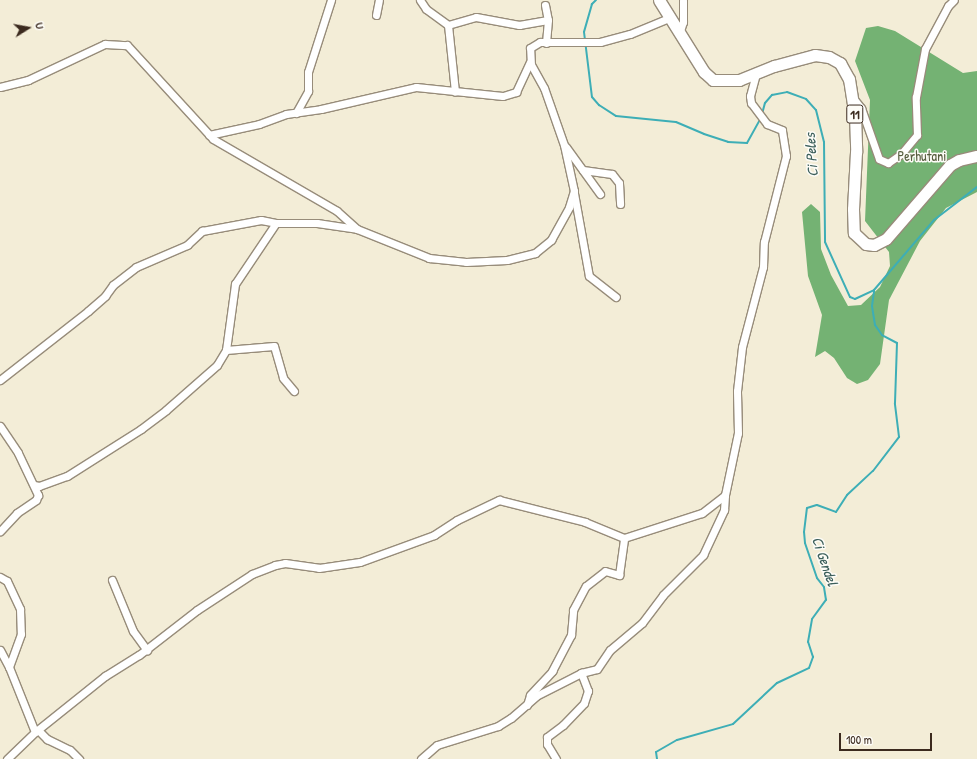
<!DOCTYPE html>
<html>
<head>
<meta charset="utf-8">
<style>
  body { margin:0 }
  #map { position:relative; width:977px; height:759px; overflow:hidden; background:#f3edd7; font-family:"Patrick Hand",sans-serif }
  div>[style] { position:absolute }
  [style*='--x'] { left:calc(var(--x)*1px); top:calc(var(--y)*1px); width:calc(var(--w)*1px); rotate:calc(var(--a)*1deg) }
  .forest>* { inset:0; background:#74b273 }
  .stream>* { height:2px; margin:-1px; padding:0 1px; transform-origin:1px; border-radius:1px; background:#3daeb6 }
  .roads { filter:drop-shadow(1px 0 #978c7a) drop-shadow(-1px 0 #978c7a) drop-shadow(0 1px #978c7a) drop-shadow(0 -1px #978c7a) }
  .minor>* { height:7px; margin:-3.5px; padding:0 3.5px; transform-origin:3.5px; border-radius:3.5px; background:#fff }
  .highway>* { height:11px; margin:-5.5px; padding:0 5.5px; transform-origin:5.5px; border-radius:5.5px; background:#fff }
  span { translate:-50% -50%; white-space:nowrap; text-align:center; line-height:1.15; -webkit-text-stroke:3px #fdfcf7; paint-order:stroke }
  .shield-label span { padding:1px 3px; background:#fdfcf7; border:1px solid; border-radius:3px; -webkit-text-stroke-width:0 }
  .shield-label { font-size:13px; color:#3b2a1e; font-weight:700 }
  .park-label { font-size:14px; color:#555c3d }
  .water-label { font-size:15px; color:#3c5f5b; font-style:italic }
  .north { position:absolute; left:8px; top:8px; width:40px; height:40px; -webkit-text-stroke:3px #fdfcf7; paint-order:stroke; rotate:79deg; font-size:11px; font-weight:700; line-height:16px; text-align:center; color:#3b2a1e }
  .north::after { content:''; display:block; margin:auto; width:14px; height:18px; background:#3b2a1e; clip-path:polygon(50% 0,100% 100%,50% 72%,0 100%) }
  .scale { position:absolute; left:839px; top:733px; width:93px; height:18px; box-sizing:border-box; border:2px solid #3b2a1e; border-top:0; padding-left:5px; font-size:12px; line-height:14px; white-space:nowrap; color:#3b2a1e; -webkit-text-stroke:3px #fdfcf7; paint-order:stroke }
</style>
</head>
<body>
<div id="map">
  <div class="forest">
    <i style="clip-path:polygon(878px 26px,895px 31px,963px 73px,977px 71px,977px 192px,946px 208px,920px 241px,889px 300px,880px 364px,868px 380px,857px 384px,847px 378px,834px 358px,825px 351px,815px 357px,822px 315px,808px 276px,802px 212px,811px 204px,820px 212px,821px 249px,831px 275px,848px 306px,861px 305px,880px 287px,890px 266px,889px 252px,865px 221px,870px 100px,855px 61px,866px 28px)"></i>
  </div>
  <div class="stream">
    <i style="--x:596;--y:0;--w:6;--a:135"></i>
    <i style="--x:592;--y:4;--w:29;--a:106"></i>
    <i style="--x:584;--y:32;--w:65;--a:83"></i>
    <i style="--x:592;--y:97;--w:11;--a:49"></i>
    <i style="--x:599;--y:105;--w:20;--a:33"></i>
    <i style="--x:616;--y:116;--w:60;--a:5.7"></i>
    <i style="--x:676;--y:122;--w:30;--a:23"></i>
    <i style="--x:704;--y:134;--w:25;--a:18"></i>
    <i style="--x:728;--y:142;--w:19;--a:3"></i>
    <i style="--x:747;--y:143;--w:29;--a:-61"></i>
    <i style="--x:762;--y:114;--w:11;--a:-75"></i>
    <i style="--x:765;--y:103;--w:11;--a:-49"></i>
    <i style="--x:772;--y:95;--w:15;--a:-11"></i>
    <i style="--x:787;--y:92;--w:20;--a:20"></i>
    <i style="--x:806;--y:99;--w:15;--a:48"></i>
    <i style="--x:816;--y:110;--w:33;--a:76"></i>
    <i style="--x:824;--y:142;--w:100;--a:89.4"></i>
    <i style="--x:825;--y:242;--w:60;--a:65.6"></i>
    <i style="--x:850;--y:297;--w:5;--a:22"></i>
    <i style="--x:855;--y:299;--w:21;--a:-25"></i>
    <i style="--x:874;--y:290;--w:92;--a:-49.4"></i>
    <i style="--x:934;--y:220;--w:54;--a:-37.5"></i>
    <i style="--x:657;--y:759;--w:7;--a:-98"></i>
    <i style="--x:656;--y:752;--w:24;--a:-30"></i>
    <i style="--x:677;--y:740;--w:58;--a:-15.9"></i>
    <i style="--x:733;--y:724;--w:60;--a:-43"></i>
    <i style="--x:777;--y:683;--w:35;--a:-25"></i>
    <i style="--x:809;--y:668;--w:12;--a:-70"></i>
    <i style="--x:813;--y:657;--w:16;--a:-108"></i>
    <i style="--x:808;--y:642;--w:23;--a:-80"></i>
    <i style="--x:812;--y:619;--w:24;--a:-54"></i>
    <i style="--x:826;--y:600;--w:13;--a:-99"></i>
    <i style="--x:824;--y:587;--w:11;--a:-128"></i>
    <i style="--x:817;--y:578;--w:37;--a:-109"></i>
    <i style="--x:805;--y:543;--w:11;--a:-95"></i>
    <i style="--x:804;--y:532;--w:24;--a:-83"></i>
    <i style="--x:807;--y:508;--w:10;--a:-17"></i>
    <i style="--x:817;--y:505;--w:20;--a:20"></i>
    <i style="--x:836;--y:512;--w:20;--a:-57"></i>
    <i style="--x:847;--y:495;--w:35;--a:-43"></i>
    <i style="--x:873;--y:471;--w:43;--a:-52.6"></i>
    <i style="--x:899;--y:437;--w:34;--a:-97"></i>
    <i style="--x:895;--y:403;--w:60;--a:-88.1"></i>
    <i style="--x:897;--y:343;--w:17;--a:-152"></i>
    <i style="--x:882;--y:335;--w:12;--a:-125"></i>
    <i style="--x:875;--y:325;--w:19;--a:-99"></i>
    <i style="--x:872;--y:306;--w:15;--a:-82"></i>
  </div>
  <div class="roads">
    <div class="minor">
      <i style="--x:420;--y:0;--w:11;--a:56"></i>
      <i style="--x:426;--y:9;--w:27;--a:36"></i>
      <i style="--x:448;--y:25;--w:67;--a:84"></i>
      <i style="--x:545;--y:5;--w:15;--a:79"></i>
      <i style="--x:548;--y:20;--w:23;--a:95"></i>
      <i style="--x:376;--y:15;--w:15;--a:-79"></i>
      <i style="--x:448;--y:25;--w:29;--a:-16"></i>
      <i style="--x:476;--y:17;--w:44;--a:10.5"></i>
      <i style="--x:519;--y:25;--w:29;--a:-10"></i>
      <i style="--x:679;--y:34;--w:13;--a:-72"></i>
      <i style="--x:683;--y:22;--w:22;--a:-90"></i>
      <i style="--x:0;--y:87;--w:29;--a:-14"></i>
      <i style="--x:28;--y:80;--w:85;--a:-25.1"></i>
      <i style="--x:105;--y:44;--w:22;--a:3"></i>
      <i style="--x:127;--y:45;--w:127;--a:47.5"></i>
      <i style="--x:213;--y:139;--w:143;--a:30.1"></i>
      <i style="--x:337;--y:211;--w:27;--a:42"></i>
      <i style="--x:357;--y:229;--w:78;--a:21.9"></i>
      <i style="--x:429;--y:258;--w:37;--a:6"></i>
      <i style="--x:466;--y:262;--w:41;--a:-2.8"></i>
      <i style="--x:507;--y:260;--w:29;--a:-14"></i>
      <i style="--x:535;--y:253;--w:21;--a:-39"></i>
      <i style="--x:551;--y:240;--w:38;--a:-61"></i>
      <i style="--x:569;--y:207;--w:17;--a:-73"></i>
      <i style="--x:574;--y:191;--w:47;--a:-102.3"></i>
      <i style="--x:564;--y:145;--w:60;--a:-109.3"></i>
      <i style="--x:544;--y:88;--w:26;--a:-119"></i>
      <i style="--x:531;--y:65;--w:17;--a:-93"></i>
      <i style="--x:530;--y:48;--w:12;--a:-31"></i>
      <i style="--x:540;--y:42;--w:60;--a:0"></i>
      <i style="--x:600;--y:42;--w:31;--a:-15"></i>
      <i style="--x:630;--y:34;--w:42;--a:-22.3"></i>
      <i style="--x:853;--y:98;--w:13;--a:51"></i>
      <i style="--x:861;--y:108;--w:54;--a:70.6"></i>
      <i style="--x:879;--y:159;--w:10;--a:24"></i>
      <i style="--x:888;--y:163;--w:16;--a:-35"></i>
      <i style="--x:901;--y:154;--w:25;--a:-50"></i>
      <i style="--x:917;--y:135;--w:38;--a:-92"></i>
      <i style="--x:916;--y:97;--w:49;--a:-79.4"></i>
      <i style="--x:925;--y:49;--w:49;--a:-61.9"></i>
      <i style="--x:948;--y:6;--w:8;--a:-45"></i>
      <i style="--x:296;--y:113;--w:25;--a:-61"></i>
      <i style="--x:308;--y:91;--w:19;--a:-90"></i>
      <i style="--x:308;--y:72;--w:76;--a:-72.3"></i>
      <i style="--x:209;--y:135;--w:51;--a:-12.4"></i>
      <i style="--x:259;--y:124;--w:29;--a:-20"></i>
      <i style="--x:286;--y:114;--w:35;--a:-8"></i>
      <i style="--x:321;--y:109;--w:98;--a:-13"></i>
      <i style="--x:416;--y:87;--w:87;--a:5.9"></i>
      <i style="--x:503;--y:96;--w:14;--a:-17"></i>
      <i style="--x:516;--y:92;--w:33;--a:-65"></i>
      <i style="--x:566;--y:147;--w:58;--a:54.1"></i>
      <i style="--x:583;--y:170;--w:29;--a:8"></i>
      <i style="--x:612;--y:174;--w:11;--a:52"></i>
      <i style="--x:619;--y:183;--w:21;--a:87"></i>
      <i style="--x:574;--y:193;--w:84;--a:79.8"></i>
      <i style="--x:589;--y:276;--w:34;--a:38"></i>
      <i style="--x:226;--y:350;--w:48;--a:-4.8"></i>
      <i style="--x:274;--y:346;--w:33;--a:74"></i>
      <i style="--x:283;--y:378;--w:17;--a:50"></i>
      <i style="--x:0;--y:380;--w:112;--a:-38.1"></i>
      <i style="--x:88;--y:311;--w:23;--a:-41"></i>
      <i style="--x:105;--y:296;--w:14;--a:-54"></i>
      <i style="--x:113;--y:285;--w:29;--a:-38"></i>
      <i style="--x:136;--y:267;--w:56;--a:-23.3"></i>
      <i style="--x:187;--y:245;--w:21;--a:-43"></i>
      <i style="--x:202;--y:231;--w:60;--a:-10.6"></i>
      <i style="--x:261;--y:220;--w:15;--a:11"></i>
      <i style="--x:276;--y:223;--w:41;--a:0"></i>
      <i style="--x:317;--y:223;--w:40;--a:8.5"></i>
      <i style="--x:0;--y:426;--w:32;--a:56"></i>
      <i style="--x:18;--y:453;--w:47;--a:64.5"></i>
      <i style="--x:38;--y:495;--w:5;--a:112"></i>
      <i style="--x:36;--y:500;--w:23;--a:146"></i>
      <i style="--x:17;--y:513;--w:25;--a:133"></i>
      <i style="--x:34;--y:485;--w:5;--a:11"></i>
      <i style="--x:39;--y:486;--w:30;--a:-20"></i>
      <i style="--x:67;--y:476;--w:88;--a:-32.4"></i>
      <i style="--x:141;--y:429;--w:31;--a:-37"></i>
      <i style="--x:166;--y:410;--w:68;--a:-41.4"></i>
      <i style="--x:217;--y:365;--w:17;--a:-59"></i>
      <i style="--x:226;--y:350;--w:67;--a:-82.2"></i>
      <i style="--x:235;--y:284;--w:73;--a:-56.1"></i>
      <i style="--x:0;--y:577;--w:8;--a:30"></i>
      <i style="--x:7;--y:581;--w:31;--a:65"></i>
      <i style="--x:20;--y:609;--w:25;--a:88"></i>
      <i style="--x:21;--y:634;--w:35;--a:110"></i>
      <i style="--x:9;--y:667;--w:70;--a:68.2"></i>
      <i style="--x:112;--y:580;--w:55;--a:67.6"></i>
      <i style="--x:133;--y:631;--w:24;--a:54"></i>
      <i style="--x:0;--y:650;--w:19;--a:62"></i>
      <i style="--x:527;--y:705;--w:10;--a:-73"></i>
      <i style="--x:530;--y:695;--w:33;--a:-47"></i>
      <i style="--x:552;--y:671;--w:41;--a:-62.2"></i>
      <i style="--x:571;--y:635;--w:25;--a:-85"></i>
      <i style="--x:573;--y:610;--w:27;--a:-62"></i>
      <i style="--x:586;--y:586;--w:24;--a:-38"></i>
      <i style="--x:605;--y:571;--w:15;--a:16"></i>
      <i style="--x:619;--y:575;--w:37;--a:-82"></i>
      <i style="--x:38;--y:730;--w:13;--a:45"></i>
      <i style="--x:47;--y:739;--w:25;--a:26"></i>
      <i style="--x:70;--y:750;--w:13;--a:45"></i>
      <i style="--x:7;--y:759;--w:39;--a:-44"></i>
      <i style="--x:35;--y:732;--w:90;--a:-38.7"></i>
      <i style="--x:105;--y:676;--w:40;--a:-32"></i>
      <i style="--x:139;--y:655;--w:73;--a:-37.8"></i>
      <i style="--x:197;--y:610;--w:66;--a:-33.2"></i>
      <i style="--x:252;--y:574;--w:25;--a:-21"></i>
      <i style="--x:275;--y:565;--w:10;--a:-11"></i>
      <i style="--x:285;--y:563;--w:34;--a:8"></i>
      <i style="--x:319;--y:568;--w:41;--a:-8.3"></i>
      <i style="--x:360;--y:562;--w:79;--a:-20"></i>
      <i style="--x:434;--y:535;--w:27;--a:-33"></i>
      <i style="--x:457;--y:520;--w:47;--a:-25.5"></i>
      <i style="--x:499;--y:500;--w:89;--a:14.3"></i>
      <i style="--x:585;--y:522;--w:42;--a:22.3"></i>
      <i style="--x:624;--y:538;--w:82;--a:-17.8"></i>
      <i style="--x:702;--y:513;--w:29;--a:-38"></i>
      <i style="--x:725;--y:495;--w:63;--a:-78.2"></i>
      <i style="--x:738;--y:433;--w:42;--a:-91.4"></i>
      <i style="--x:737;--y:391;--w:44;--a:-83.5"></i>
      <i style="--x:742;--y:347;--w:83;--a:-75.3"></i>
      <i style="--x:763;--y:267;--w:25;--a:-88"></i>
      <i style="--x:764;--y:242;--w:89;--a:-75.7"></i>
      <i style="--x:786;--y:156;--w:26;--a:-99"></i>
      <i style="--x:782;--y:130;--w:16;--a:-158"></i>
      <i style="--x:767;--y:124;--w:26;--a:-127"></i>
      <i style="--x:751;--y:103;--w:7;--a:-98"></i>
      <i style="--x:750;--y:96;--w:24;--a:-75"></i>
      <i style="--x:421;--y:759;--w:21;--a:-41"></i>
      <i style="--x:437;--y:745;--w:64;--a:-17.3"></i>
      <i style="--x:498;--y:726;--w:15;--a:-32"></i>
      <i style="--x:511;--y:718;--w:33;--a:-41"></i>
      <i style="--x:536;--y:696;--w:51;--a:-27.1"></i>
      <i style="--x:581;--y:673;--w:16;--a:-14"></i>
      <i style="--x:597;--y:669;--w:23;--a:-56"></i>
      <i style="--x:610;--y:650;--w:42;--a:-40.2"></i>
      <i style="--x:642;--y:623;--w:35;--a:-53"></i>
      <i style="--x:663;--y:595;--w:57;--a:-45"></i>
      <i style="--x:703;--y:555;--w:50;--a:-65"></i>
      <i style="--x:724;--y:510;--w:15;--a:-86"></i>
      <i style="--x:556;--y:759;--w:17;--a:-121"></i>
      <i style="--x:547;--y:744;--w:7;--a:-90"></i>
      <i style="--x:547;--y:737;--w:20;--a:-37"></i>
      <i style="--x:563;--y:725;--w:30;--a:-46"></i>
      <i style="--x:584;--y:703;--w:13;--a:-72"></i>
      <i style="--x:588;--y:691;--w:19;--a:-111"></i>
    </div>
    <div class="highway">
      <i style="--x:659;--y:0;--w:85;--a:58"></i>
      <i style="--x:704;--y:72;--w:12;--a:42"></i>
      <i style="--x:713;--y:80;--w:26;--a:0"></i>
      <i style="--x:739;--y:80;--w:38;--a:-22"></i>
      <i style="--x:774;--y:66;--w:42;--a:-15"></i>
      <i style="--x:815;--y:55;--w:14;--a:8"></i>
      <i style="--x:829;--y:57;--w:13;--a:29"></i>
      <i style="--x:840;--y:63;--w:18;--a:61"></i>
      <i style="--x:849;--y:79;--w:36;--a:81"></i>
      <i style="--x:855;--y:115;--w:37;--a:88"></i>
      <i style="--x:856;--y:152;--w:57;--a:93"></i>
      <i style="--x:853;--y:209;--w:24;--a:88"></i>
      <i style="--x:854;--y:233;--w:16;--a:43"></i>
      <i style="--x:866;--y:244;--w:8;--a:7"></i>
      <i style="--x:874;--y:245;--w:13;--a:-27"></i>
      <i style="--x:886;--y:239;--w:98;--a:-49.1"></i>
      <i style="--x:950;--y:165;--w:10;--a:-29"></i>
      <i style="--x:959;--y:160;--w:18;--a:-13"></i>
    </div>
  </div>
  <div class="shield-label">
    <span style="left:855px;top:114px">11</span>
  </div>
  <div class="park-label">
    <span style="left:922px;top:156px">Perhutani</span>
  </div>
  <div class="water-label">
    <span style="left:811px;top:155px;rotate:-94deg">Ci Peles</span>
    <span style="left:825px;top:561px;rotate:71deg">Ci Gendel</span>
  </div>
  <div class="north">U</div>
  <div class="scale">100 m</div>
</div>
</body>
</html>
